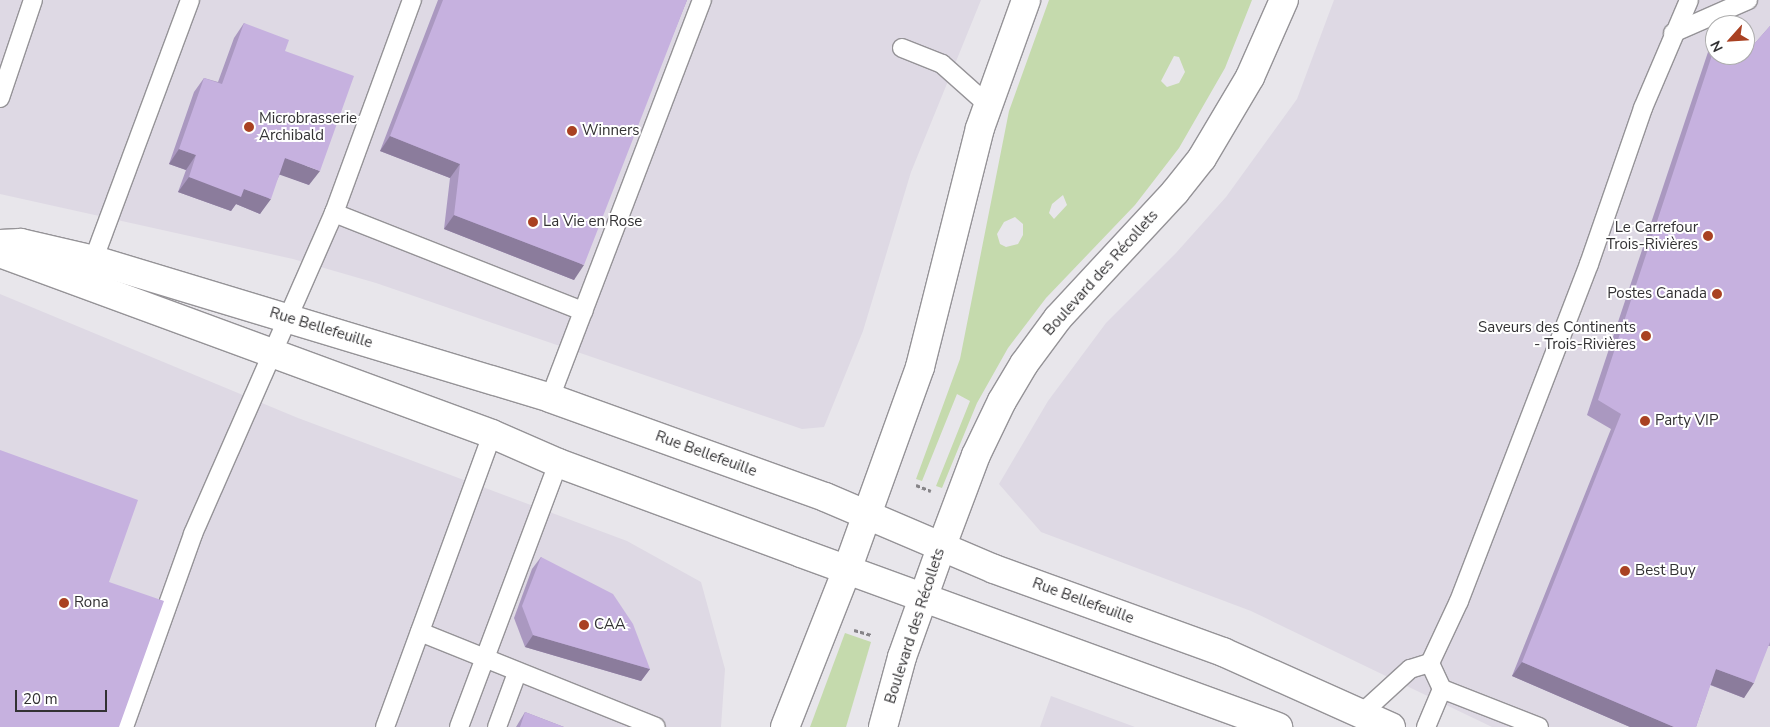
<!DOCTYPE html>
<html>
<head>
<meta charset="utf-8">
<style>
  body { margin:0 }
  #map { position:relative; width:1770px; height:727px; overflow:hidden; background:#e8e6eb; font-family:"Nunito Sans",sans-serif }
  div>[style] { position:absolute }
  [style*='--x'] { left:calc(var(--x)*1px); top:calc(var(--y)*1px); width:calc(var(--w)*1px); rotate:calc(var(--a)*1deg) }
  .built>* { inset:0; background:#ded9e4 }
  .green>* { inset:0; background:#c5daad }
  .path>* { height:3px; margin-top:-1.5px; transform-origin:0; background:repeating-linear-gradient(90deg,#868488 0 4px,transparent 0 6.5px) }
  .roads { filter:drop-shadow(1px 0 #959397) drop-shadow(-1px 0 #959397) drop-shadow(0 1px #959397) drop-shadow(0 -1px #959397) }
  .service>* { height:18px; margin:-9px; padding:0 9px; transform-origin:9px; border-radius:9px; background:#fff }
  .tertiary>* { height:28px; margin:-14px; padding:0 14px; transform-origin:14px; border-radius:14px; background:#fff }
  .secondary>* { height:28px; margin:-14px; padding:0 14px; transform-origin:14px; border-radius:14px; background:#fff }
  .wall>* { inset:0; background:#aa98c0 }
  .shaded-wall>* { inset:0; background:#8b7c9c }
  .building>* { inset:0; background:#c6b1df }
  .dots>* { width:14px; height:14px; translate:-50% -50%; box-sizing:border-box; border:2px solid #fff; border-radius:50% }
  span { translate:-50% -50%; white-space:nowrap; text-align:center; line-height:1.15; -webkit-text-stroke:4px #fff; paint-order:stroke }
  .poi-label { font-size:15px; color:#323133 }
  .left { translate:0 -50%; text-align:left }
  .right { translate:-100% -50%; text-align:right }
  .street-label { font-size:15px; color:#323133 }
  .north { position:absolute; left:1705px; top:15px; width:50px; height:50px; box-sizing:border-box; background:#fff; border:1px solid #adadad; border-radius:50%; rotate:244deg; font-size:14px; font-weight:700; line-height:20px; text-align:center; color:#323133 }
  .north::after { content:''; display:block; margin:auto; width:18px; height:22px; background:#a94122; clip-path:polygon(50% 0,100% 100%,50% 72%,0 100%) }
  .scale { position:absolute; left:15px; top:690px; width:92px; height:22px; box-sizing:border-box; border:2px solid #323133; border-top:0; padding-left:6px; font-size:15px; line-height:18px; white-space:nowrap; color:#323133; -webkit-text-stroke:4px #fff; paint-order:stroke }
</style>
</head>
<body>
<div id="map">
  <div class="built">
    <i style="clip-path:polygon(0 0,981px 0,911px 172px,863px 331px,824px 427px,802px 429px,376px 283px,293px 259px,0 194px)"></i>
    <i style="clip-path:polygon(evenodd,1334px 0,1770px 0,1770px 727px,1492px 727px,1251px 611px,1041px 532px,999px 484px,1048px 401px,1106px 323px,1176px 253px,1226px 197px,1297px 99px,1334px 0,1715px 25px,1745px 25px,1745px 55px,1715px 55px,1715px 25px)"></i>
    <i style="clip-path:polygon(0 294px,298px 418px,627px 541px,701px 582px,725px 669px,721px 727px,0 727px)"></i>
    <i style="clip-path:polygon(1051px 696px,1135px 727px,1040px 727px)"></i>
  </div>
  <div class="green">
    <i style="clip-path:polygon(evenodd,1049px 0,1252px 0,1225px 68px,1179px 148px,1135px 205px,1046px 298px,1008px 348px,977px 403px,942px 488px,936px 486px,970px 401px,957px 394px,922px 481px,916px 479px,960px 359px,1009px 111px,1049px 0,1174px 56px,1179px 57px,1185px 72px,1179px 83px,1167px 87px,1161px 81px,1174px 56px,1049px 0,1063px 195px,1067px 205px,1054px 219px,1049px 213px,1052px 204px,1063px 195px,1049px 0,1015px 217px,1023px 224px,1023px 235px,1018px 244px,1006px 247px,1000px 244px,997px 234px,1004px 222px,1015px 217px)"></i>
    <i style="clip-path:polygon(845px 633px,871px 642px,846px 727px,810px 727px)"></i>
  </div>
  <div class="path">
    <i style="--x:916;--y:485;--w:16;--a:22"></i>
    <i style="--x:854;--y:630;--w:19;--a:16"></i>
  </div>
  <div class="roads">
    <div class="service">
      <i style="--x:1673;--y:33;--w:82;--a:-23.7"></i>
      <i style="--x:902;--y:48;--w:43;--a:21.8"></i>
      <i style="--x:942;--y:64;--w:62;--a:41.7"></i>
      <i style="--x:0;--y:98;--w:103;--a:-71.4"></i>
      <i style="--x:334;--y:213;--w:268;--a:21.5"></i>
      <i style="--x:90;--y:269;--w:287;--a:-69.6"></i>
      <i style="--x:550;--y:398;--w:426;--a:-69.1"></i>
      <i style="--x:420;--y:632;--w:254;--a:21.9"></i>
      <i style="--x:1442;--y:689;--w:104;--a:21.4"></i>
      <i style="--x:1362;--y:713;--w:65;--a:-42.5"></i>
      <i style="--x:1410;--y:669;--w:21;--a:-17"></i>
      <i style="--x:1430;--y:663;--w:68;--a:-64.9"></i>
      <i style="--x:1459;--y:601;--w:361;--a:-68.9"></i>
      <i style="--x:1589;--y:264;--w:165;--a:-70.9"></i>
      <i style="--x:1643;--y:108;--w:117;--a:-66.9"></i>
      <i style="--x:124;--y:727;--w:205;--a:-70.3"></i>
      <i style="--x:193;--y:534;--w:351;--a:-66.3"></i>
      <i style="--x:334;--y:213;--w:227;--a:-69.9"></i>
      <i style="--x:385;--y:727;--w:312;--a:-69.9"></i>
      <i style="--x:459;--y:727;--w:282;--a:-69.4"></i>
      <i style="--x:497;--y:727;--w:58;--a:-69.7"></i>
      <i style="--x:1426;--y:727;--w:41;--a:-67.2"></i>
      <i style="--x:1442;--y:689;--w:29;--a:-115"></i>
    </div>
    <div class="tertiary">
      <i style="--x:0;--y:244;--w:21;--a:-3"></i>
      <i style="--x:21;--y:243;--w:75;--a:13.1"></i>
      <i style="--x:94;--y:260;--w:476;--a:16.8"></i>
      <i style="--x:550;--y:398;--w:292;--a:19.8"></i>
      <i style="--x:825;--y:497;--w:184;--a:23.1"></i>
      <i style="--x:994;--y:569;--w:244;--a:19.9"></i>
      <i style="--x:1223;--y:652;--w:184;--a:24.1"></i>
      <i style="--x:0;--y:253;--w:524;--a:20.2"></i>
      <i style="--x:492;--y:434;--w:72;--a:23.7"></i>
      <i style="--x:558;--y:463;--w:259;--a:20.3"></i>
      <i style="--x:801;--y:553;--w:508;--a:20.04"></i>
    </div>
    <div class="secondary">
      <i style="--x:785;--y:727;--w:169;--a:-68.5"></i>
      <i style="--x:847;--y:570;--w:216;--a:-70.2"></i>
      <i style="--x:920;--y:367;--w:246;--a:-75.9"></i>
      <i style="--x:980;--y:128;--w:136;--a:-70.2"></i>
      <i style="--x:883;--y:727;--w:73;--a:-74.8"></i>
      <i style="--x:902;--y:657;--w:116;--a:-70.3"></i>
      <i style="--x:941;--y:548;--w:99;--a:-69.4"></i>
      <i style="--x:976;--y:455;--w:60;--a:-64.3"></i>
      <i style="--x:1002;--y:401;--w:43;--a:-59.3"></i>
      <i style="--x:1024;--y:364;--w:57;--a:-53.5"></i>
      <i style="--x:1058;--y:318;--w:172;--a:-47.1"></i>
      <i style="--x:1175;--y:192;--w:43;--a:-51.5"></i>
      <i style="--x:1202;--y:158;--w:94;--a:-59.3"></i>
      <i style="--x:1250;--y:77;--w:84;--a:-66.2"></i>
    </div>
  </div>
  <div class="wall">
    <i style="clip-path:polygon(438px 0,687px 0,574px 280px,444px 229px,450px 178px,380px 151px)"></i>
    <i style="clip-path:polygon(244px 23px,285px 51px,309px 185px,280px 174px,260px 214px,236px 204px,231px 211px,178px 192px,186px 170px,169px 164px,194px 92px,204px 78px,218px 82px,234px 38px)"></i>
    <i style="clip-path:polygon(1770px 26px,1770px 646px,1768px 646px,1744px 698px,1710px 685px,1696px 727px,1630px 727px,1512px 676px,1611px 429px,1587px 415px,1711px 43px,1715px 37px,1715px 55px,1755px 43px)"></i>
    <i style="clip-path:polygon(541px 557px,650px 669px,641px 681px,525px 647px,514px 618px,532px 569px)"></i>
    <i style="clip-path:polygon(525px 712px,564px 727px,516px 727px)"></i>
  </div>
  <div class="shaded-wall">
    <i style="clip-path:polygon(390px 136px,460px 164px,450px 178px,380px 151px)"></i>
    <i style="clip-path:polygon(179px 149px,196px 155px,186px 170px,169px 164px)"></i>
    <i style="clip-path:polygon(285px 158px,320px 171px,309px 185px,275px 173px)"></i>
    <i style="clip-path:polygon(189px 177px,244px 189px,271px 199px,260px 214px,236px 204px,231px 211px,178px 192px)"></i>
    <i style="clip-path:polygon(454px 215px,584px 265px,574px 280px,444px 229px)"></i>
    <i style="clip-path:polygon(533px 635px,650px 669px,641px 681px,525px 647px)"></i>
    <i style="clip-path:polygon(1522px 662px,1674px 727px,1630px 727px,1512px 676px)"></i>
    <i style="clip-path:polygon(1716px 669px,1754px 683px,1744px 698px,1706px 683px)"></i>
  </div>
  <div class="building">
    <i style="clip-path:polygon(443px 0,687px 0,584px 265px,454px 215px,460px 164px,390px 136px)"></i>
    <i style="clip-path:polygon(244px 23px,289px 40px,285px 51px,354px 76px,320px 171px,285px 158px,271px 199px,244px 189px,241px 197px,189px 177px,196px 155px,179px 149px,204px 78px,222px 84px)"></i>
    <i style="clip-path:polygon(1770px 26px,1770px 642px,1754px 683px,1716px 669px,1696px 727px,1674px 727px,1522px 662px,1621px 414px,1598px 400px,1715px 46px,1715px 55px,1745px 55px,1745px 39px,1755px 43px)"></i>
    <i style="clip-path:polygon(0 450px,138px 500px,109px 582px,164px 601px,119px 727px,0 727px)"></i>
    <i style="clip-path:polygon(541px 557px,613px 594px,633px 624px,650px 669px,533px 635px,522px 606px)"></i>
    <i style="clip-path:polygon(525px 712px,564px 727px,520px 727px)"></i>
  </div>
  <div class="dots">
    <i style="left:249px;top:127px;background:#a94122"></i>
    <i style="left:572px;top:131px;background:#a94122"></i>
    <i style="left:533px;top:222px;background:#a94122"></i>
    <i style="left:1708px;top:236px;background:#a94122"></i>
    <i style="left:1717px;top:294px;background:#a94122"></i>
    <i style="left:1646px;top:336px;background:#a94122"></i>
    <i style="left:1645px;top:421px;background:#a94122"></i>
    <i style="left:1625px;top:571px;background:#a94122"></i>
    <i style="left:64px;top:603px;background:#a94122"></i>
    <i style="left:584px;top:625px;background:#a94122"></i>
  </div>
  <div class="poi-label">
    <span class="left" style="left:259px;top:127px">Microbrasserie<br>Archibald</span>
    <span class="left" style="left:582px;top:131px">Winners</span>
    <span class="left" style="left:543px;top:222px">La Vie en Rose</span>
    <span class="right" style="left:1698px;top:236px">Le Carrefour<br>Trois-Rivières</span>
    <span class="right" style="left:1707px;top:294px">Postes Canada</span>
    <span class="right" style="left:1636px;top:336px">Saveurs des Continents<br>- Trois-Rivières</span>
    <span class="left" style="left:1655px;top:421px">Party VIP</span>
    <span class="left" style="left:1635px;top:571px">Best Buy</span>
    <span class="left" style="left:74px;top:603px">Rona</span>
    <span class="left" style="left:594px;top:625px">CAA</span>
  </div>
  <div class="street-label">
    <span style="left:1101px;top:273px;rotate:-48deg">Boulevard des Récollets</span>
    <span style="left:321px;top:328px;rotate:17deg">Rue Bellefeuille</span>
    <span style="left:706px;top:454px;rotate:20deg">Rue Bellefeuille</span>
    <span style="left:1083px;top:601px;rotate:20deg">Rue Bellefeuille</span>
    <span style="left:915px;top:626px;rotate:-72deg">Boulevard des Récollets</span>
  </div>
  <div class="north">N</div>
  <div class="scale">20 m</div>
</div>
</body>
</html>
